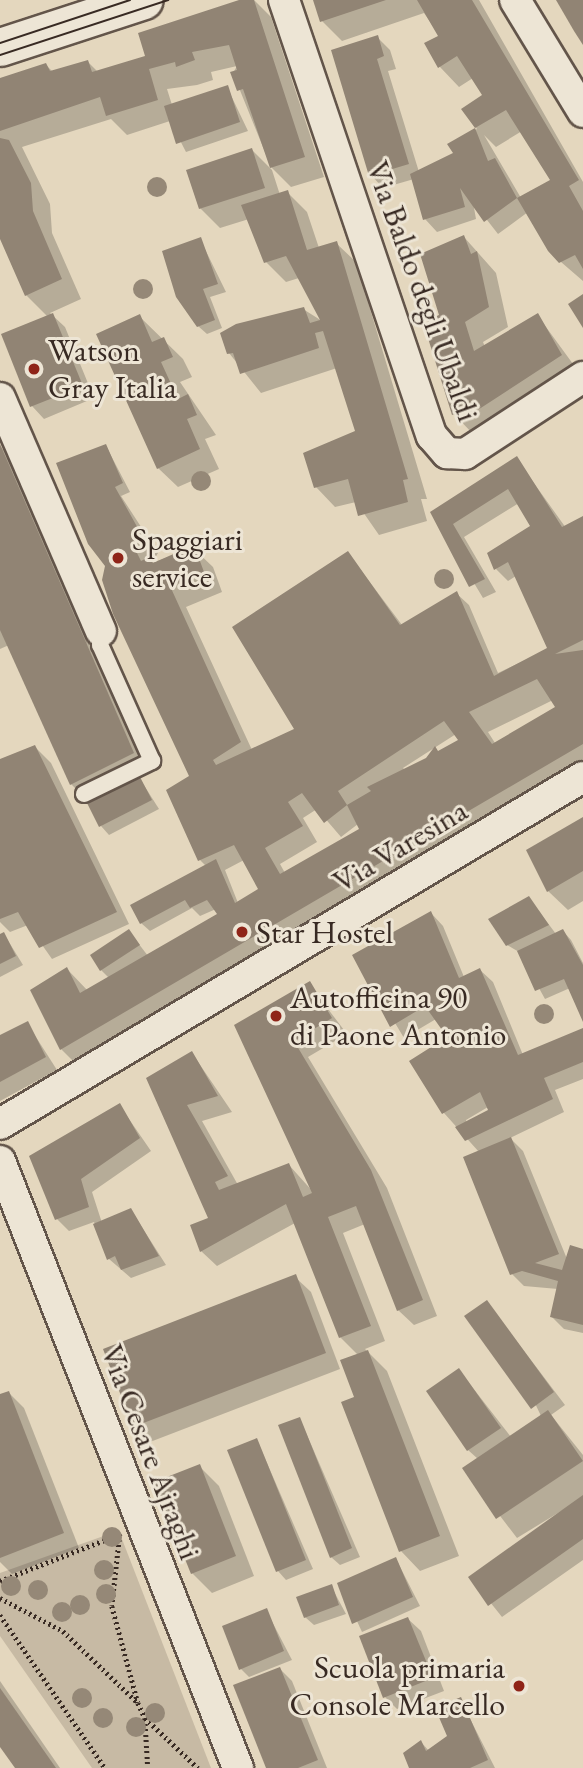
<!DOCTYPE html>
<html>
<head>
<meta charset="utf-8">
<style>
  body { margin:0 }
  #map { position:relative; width:583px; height:1768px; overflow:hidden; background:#e4d7be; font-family:"EB Garamond",serif }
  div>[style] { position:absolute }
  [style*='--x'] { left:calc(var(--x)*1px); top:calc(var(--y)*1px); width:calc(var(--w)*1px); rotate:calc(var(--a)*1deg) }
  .green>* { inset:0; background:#c7baa4 }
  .shadow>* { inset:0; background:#0003 }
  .building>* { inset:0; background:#918474 }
  .path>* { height:4.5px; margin-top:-2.25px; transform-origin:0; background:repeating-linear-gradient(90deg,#382a23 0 2px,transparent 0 5.5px) }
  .roads { filter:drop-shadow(2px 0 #63554a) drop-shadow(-2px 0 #63554a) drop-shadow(0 2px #63554a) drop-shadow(0 -2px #63554a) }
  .service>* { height:16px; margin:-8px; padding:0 8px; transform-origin:8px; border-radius:8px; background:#ede5d5 }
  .minor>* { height:30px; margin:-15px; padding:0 15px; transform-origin:15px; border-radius:15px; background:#ede5d5 }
  .tertiary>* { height:37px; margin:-18.5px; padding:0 18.5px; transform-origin:18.5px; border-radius:18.5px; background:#ede5d5 }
  .tram>* { height:2px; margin:-1px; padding:0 1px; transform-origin:1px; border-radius:1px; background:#382a23 }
  .trees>* { width:20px; height:20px; margin:-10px; border-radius:50%; background:#958877 }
  .dots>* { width:19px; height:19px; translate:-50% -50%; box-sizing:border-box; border:4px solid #ede5d5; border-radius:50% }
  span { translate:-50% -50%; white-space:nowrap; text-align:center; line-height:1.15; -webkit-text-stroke:6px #ede5d5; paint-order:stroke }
  .street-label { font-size:32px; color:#382a23 }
  .poi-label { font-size:32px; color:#382a23 }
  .left { translate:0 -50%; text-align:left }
  .right { translate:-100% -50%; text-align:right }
</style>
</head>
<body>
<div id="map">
  <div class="green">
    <i style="clip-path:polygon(112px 1533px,120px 1534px,211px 1768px,92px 1768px,0 1636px,0 1573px)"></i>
  </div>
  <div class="shadow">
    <i style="clip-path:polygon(244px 0,254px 0,271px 17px,324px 177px,291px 187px,271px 167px,233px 73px,237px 66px,211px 72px,213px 80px,197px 85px,167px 89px,172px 105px,227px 87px,248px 131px,186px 152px,170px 121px,127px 135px,111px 119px,22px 147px,50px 204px,52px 233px,81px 299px,50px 313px,65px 327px,94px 398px,44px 419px,32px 406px,3px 335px,48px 317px,26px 295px,0 236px,0 80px,46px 65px,53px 72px,88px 62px,98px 72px,147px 57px)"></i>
    <i style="clip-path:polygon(evenodd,315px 0,479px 0,583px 182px,583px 281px,561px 262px,528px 212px,498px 234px,473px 202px,476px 219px,437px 232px,425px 219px,414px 179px,383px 188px,371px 175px,377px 37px,390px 50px,396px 69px,388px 71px,419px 172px,456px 154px,450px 145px,477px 129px,463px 109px,484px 96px,473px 78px,459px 87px,440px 67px,426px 44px,440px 36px,424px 13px,342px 41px,322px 21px,315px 0,522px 131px,553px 180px,521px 198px,484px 135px,496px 147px,522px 131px)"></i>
    <i style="clip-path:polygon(252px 150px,272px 170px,280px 195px,287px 192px,307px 212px,319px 248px,336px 243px,356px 262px,427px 499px,421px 499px,427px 521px,379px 535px,356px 502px,335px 507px,316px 487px,357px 432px,337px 368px,261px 393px,229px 353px,303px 309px,322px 321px,299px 278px,286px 282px,266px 262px,249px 219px,220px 228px,200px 208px)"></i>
    <i style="clip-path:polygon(464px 237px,496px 273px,508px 327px,483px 342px,485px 347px,538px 316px,581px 375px,473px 434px,454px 414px,435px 333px)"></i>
    <i style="clip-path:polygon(200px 239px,226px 292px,210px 297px,222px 328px,207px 334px,198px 326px)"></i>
    <i style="clip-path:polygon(139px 316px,183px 359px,192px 377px,180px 382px,216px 435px,205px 439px,219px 469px,178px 487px,158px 468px)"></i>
    <i style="clip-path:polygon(0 446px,15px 461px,148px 769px,87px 800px,71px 784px,9px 645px,0 649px)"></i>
    <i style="clip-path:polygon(evenodd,106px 446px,130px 492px,121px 496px,158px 553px,152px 563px,193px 548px,213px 567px,222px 592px,186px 607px,252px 750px,310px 747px,348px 553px,402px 625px,456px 593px,469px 605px,498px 673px,549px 649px,516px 576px,508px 581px,496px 569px,532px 526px,519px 503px,464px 537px,496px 592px,483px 598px,432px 513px,516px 458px,566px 528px,583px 518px,583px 775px,81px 1069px,61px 1049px,67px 969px,88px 991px,109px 978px,101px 970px,129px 931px,148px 956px,220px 914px,216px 909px,200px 916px,192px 908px,150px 931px,141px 923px,206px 866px,200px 860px,192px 777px,106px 566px,106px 446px,553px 700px,558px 708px,495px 743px,488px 732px,553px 700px,106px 446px,456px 734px,461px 741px,405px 770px,403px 768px,456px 734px,106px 446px,317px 809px,341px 837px,358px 824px,362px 830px,285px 873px,280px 864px,317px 842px,303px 818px,317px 809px,106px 446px,244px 860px,260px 890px,238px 903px,225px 870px,244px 860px)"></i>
    <i style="clip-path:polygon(35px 747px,51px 763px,129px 924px,52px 959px,28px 925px,10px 932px,0 922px,0 761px)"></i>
    <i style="clip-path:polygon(140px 779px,159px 809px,109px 835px,101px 826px)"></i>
    <i style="clip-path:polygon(583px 819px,583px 901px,568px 910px,548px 891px)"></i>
    <i style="clip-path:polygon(529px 898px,556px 934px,563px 931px,571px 940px,583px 963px,583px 1017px,570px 988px,545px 999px,519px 952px,507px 945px)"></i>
    <i style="clip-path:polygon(evenodd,431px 913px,443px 926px,464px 977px,480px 970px,493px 982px,523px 1055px,583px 1032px,583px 1079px,555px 1090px,564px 1112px,510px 1138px,523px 1151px,567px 1259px,583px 1251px,583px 1333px,564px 1329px,551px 1316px,558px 1289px,524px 1286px,512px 1274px,479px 1152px,444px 1113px,412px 1061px,449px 1038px,436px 1019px,404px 1038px,355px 956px,431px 913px,488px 1107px,490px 1111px,467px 1123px,466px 1120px,488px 1107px)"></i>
    <i style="clip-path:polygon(4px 934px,23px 965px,0 977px,0 936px)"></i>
    <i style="clip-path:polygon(309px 984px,347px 1034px,308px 1057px,387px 1188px,437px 1316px,414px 1325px,398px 1310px,365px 1224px,343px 1233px,385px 1341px,365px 1349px,387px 1371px,459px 1556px,420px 1571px,401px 1551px,357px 1398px,358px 1355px,340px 1337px,295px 1223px,217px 1266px,201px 1251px,211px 1219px,148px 1079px,192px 1053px,232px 1112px,202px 1121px,238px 1185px,289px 1165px,315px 1194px,236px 1026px)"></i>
    <i style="clip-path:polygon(27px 1023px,57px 1070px,0 1101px,0 1037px)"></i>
    <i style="clip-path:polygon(120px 1106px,151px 1151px,92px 1192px,102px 1223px,131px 1210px,166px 1265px,131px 1278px,109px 1259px,94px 1222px,69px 1231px,57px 1219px)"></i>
    <i style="clip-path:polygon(295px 1277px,311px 1292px,340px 1369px,150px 1442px,134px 1426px)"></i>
    <i style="clip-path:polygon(487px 1302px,565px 1405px,551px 1415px,583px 1455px,583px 1560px,502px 1617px,470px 1577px,571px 1505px,517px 1538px,464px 1469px,478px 1459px,468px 1450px,459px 1370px,511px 1437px,541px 1416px)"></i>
    <i style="clip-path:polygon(9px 1393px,24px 1408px,79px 1548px,12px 1574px,0 1562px,0 1396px)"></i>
    <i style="clip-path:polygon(300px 1419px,360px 1557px,340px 1565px,331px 1557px)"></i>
    <i style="clip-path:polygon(257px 1440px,313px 1569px,286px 1580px,278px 1571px)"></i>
    <i style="clip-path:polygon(199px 1466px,219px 1486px,254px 1576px,212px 1593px,192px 1573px)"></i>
    <i style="clip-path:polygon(396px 1559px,420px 1606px,362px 1632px,340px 1584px)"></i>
    <i style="clip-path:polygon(331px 1586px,346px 1614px,314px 1625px,305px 1617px)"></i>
    <i style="clip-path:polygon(266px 1610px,292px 1660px,249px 1677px,241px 1669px)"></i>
    <i style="clip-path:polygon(408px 1619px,421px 1631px,444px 1691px,397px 1709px,385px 1697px)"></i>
    <i style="clip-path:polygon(280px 1669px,292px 1681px,327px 1768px,268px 1768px)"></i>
    <i style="clip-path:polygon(0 1681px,60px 1768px,17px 1768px,0 1743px)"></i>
    <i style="clip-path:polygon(460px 1699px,495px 1768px,411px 1768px,421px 1742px,429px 1751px,449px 1737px)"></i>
  </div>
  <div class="building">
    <i style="clip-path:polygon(239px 0,254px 0,305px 157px,270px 168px,243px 89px,237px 91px,230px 72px,237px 70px,229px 45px,192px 52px,195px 60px,176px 67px,175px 62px,149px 69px,158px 100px,106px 116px,100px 97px,0 131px,0 78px,46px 63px,50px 71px,88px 60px,92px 72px,145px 56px,138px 33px)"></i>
    <i style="clip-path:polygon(313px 0,386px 0,320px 22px)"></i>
    <i style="clip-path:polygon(417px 0,472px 0,579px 180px,569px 186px,583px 211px,583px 269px,575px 255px,559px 263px,548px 251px,517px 198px,550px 180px,506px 110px,475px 128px,461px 109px,482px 95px,457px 56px,438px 68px,424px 43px,438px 36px)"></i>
    <i style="clip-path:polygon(556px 0,583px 0,583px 45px,574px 31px)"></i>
    <i style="clip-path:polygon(378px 35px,384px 56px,377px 59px,409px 164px,369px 176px,331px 50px)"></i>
    <i style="clip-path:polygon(228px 85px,240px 122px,176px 144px,164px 106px)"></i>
    <i style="clip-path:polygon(475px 128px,488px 161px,495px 158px,517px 198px,484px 222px,460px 188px,465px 207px,423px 220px,410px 174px,453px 153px,447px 144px)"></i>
    <i style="clip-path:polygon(0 138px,9px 140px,31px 183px,33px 211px,62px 279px,25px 296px,0 239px)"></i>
    <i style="clip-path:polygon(252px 148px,265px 188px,199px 209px,186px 170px)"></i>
    <i style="clip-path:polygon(288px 190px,307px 250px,337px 241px,408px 479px,403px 480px,408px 502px,358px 516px,348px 479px,314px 488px,303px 453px,355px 431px,323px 331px,315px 333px,319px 348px,240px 374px,233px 353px,227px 354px,220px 333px,236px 324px,304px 307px,310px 323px,320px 320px,286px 256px,264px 263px,241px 205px)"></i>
    <i style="clip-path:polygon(464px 235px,471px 254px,477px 251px,489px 307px,465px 322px,474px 351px,538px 313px,562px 355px,470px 415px,466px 410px,452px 415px,427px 335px,433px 332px,427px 320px,439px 315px,420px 254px)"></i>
    <i style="clip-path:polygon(201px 237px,218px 284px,203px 289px,215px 320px,197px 327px,176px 297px,162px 251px)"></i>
    <i style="clip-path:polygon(583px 294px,583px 328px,568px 304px)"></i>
    <i style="clip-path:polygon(53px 313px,83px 386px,30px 407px,1px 334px)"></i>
    <i style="clip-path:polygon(140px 314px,152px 342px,164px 337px,173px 357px,161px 362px,178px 399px,188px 394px,197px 415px,187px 419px,200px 449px,157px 469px,96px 334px)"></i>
    <i style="clip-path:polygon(0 444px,134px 753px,70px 785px,0 630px)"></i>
    <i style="clip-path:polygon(evenodd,106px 444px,123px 483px,115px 487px,140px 532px,132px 543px,141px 561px,149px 557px,153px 563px,194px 545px,204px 572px,170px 586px,241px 742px,213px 760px,216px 765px,294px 729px,232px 627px,348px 551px,400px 625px,457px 591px,494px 676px,547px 648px,508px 562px,494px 570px,487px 553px,530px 526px,508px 489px,453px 524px,485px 579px,469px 587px,430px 512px,517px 456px,562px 527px,583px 516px,583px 640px,555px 654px,583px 650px,583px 744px,60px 1050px,30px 990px,67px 967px,80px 993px,217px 914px,207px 900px,190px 908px,185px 900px,140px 924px,130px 905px,216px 859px,235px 903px,258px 889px,234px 845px,198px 861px,166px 790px,189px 776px,113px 614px,102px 580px,105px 566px,88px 544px,56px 463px,106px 444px,537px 679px,555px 707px,492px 744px,469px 712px,537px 679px,106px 444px,444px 721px,458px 740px,438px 751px,435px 746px,426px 758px,367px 787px,371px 791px,347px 805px,359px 829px,280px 874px,265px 848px,303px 826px,288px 802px,302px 793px,324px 823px,347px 805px,338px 791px,444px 721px)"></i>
    <i style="clip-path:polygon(35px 745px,117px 912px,39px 948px,18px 912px,0 919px,0 759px)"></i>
    <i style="clip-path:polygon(140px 777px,152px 800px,99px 827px,87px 803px)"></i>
    <i style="clip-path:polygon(583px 817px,583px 871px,547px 892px,526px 850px)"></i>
    <i style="clip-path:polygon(529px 896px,549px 925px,506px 946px,488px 919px)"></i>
    <i style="clip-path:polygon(431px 911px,459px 978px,480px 968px,518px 1055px,583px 1028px,583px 1062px,544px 1078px,553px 1099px,465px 1141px,455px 1127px,488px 1110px,480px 1092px,442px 1114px,409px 1061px,447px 1037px,425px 1006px,390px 1027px,352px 955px)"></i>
    <i style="clip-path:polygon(129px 929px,140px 945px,100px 971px,90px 955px)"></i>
    <i style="clip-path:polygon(563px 929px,583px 965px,583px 1022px,564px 979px,535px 991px,517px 951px)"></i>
    <i style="clip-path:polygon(4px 932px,16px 956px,0 964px,0 934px)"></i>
    <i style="clip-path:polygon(310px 981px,332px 1018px,294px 1041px,371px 1170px,423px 1300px,397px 1311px,356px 1206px,328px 1217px,371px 1326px,339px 1338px,286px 1204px,200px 1252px,190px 1225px,208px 1218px,146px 1078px,192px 1051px,218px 1096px,187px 1105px,228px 1176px,215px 1182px,219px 1190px,289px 1163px,303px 1197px,312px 1193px,234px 1025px)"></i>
    <i style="clip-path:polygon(28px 1021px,46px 1057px,0 1082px,0 1035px)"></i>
    <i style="clip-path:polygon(120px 1103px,140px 1138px,81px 1179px,89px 1207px,55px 1220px,29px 1156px)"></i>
    <i style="clip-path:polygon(511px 1137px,559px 1254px,535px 1263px,562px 1270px,570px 1245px,583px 1249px,583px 1325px,550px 1317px,558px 1281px,522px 1271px,510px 1275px,463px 1157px)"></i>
    <i style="clip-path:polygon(131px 1208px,159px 1256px,121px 1270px,115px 1256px,107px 1260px,93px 1224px)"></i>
    <i style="clip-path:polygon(296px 1274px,326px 1353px,133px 1427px,103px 1349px)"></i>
    <i style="clip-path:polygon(487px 1300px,554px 1392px,531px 1409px,464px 1316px)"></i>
    <i style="clip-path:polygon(368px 1350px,440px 1536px,399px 1552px,341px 1402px,354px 1397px,340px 1360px)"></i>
    <i style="clip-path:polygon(459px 1368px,501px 1428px,467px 1451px,426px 1391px)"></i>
    <i style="clip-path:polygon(9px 1391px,64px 1533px,0 1558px,0 1394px)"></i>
    <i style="clip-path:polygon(548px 1410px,583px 1461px,496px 1519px,462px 1468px)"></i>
    <i style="clip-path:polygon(300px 1417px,352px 1548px,330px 1558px,278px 1425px)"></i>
    <i style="clip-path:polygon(257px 1438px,306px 1560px,276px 1572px,227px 1450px)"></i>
    <i style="clip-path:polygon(200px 1464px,236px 1556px,191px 1574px,154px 1482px)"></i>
    <i style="clip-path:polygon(583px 1495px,583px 1539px,488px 1606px,468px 1577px)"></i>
    <i style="clip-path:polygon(396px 1557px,413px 1597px,352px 1624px,337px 1583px)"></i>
    <i style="clip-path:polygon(332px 1584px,339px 1605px,304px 1618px,296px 1597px)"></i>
    <i style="clip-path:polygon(267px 1608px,284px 1651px,239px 1670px,222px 1626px)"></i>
    <i style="clip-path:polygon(408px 1617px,433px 1678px,383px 1698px,359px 1636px)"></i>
    <i style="clip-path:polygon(280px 1667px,318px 1760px,298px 1768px,266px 1768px,233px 1685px)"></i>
    <i style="clip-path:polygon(0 1688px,56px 1768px,15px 1768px,0 1747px)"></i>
    <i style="clip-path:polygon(461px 1697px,488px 1760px,470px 1768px,409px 1768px,403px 1753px,421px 1740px,426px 1751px,447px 1736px,435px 1708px)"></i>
  </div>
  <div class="path">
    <i style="--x:0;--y:1581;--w:129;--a:-21.4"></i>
    <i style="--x:120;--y:1534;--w:72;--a:96.3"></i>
    <i style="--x:112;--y:1606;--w:100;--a:75"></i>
    <i style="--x:138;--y:1703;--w:17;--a:65"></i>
    <i style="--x:145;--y:1718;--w:73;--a:43.3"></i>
    <i style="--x:0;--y:1598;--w:71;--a:27.6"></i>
    <i style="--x:63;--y:1631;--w:103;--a:43.8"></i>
    <i style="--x:0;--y:1615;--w:186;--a:55.5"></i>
    <i style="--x:145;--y:1718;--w:50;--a:86.6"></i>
  </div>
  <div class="roads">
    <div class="service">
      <i style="--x:84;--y:794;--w:76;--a:-25.9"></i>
      <i style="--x:152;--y:761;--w:127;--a:-114.1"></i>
      <i style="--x:100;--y:645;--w:14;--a:-86"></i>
    </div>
    <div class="minor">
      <i style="--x:284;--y:0;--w:460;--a:71.3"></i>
      <i style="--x:432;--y:436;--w:23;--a:49"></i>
      <i style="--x:447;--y:453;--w:18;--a:3"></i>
      <i style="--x:465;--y:454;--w:141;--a:-33.1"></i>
      <i style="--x:515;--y:0;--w:131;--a:58.7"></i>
      <i style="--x:0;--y:398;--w:254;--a:66.6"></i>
      <i style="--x:0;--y:1124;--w:678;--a:-30.76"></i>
      <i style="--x:0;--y:1161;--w:652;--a:68.59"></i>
    </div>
    <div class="tertiary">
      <i style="--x:0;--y:47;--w:151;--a:-18.1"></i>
    </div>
  </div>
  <div class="tram">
    <i style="--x:0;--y:43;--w:137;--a:-18.3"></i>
    <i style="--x:0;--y:55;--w:177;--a:-18.1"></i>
  </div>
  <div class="trees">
    <i style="left:157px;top:187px"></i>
    <i style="left:143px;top:289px"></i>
    <i style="left:201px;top:481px"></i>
    <i style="left:444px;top:579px"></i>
    <i style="left:544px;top:1014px"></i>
    <i style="left:112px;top:1537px"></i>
    <i style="left:104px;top:1570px"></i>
    <i style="left:11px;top:1586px"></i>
    <i style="left:38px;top:1590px"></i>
    <i style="left:106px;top:1594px"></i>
    <i style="left:80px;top:1605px"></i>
    <i style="left:62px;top:1612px"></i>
    <i style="left:82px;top:1698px"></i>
    <i style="left:155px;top:1713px"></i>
    <i style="left:103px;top:1718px"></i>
    <i style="left:136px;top:1727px"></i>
  </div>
  <div class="dots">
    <i style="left:34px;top:369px;background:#8f2418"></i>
    <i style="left:118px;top:558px;background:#8f2418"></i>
    <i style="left:242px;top:932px;background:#8f2418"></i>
    <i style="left:276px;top:1016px;background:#8f2418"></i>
    <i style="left:519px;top:1686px;background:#8f2418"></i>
  </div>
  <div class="street-label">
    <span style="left:423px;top:291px;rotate:70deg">Via Baldo degli Ubaldi</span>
    <span style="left:400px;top:846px;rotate:-31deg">Via Varesina</span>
    <span style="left:151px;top:1452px;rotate:69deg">Via Cesare Ajraghi</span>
  </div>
  <div class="poi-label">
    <span class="left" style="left:48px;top:369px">Watson<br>Gray Italia</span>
    <span class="left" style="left:132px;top:558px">Spaggiari<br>service</span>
    <span class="left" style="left:256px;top:932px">Star Hostel</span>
    <span class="left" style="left:290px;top:1016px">Autofficina 90<br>di Paone Antonio</span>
    <span class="right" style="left:505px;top:1686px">Scuola primaria<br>Console Marcello</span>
  </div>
</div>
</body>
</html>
